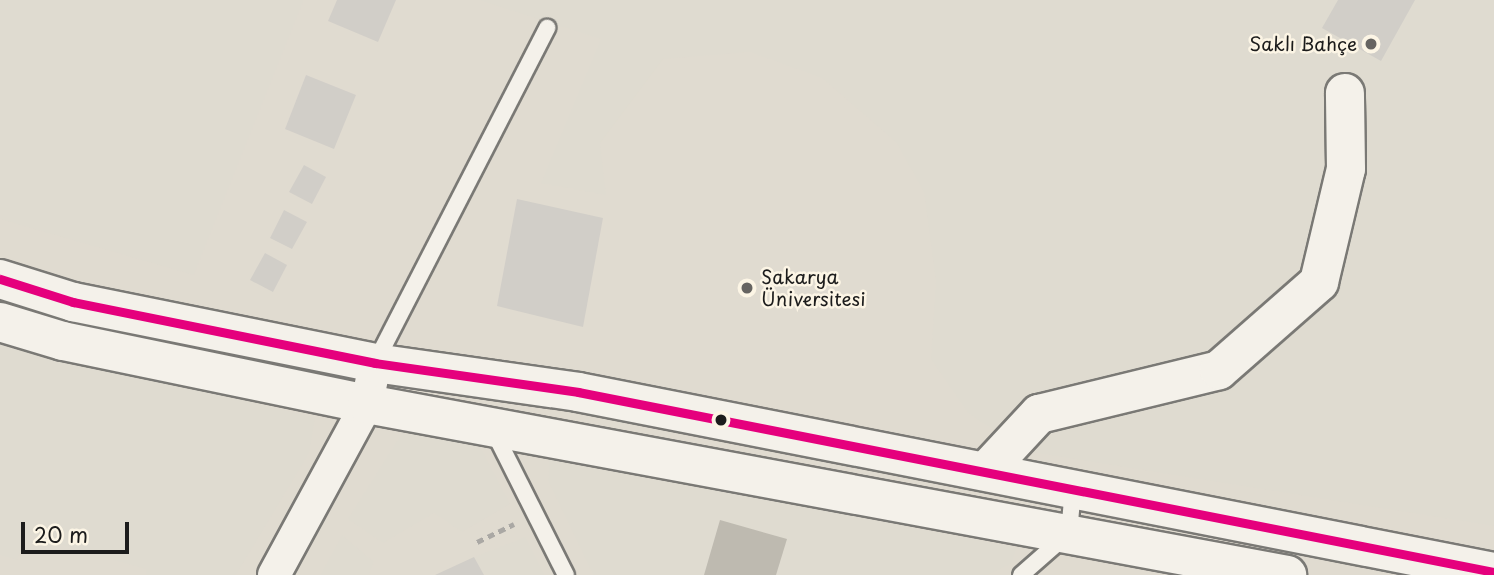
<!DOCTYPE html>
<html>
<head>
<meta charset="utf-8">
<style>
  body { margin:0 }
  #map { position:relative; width:1494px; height:575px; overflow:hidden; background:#eeeae2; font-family:"Playpen Sans",sans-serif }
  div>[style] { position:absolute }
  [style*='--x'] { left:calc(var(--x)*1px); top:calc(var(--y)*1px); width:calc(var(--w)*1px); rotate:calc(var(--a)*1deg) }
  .built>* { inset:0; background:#e0dbd0 }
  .green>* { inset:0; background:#dfdbd0 }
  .water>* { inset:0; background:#bebab0 }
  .building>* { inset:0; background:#d1cec8 }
  .path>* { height:4.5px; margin-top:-2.25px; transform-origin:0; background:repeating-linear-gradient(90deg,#aaa8a4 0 7px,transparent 0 12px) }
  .roads { filter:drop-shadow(2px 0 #7a7975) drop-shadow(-2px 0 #7a7975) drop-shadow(0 2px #7a7975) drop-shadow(0 -2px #7a7975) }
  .service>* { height:16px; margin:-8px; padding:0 8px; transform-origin:8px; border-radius:8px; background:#f4f1ea }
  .minor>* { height:32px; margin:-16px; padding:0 16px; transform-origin:16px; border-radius:16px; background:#f4f1ea }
  .tertiary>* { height:38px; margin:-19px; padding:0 19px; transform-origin:19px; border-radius:19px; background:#f4f1ea }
  .bus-1>* { height:9px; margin:-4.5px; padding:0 4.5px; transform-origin:4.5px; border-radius:4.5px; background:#e5007d }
  .dots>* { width:19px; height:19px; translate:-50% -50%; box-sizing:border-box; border:4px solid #fcf5e5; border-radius:50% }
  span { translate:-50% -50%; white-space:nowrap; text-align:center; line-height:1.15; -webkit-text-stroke:5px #fcf5e5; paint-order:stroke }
  .poi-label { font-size:19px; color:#1c1c1c }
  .right { translate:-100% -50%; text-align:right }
  .left { translate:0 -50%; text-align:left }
  .scale { position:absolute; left:21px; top:522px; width:108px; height:32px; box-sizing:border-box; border:4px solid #1c1c1c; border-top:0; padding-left:9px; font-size:21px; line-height:24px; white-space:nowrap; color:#1c1c1c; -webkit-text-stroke:5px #fcf5e5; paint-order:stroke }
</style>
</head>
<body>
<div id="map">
  <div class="built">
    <i style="clip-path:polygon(0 0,1494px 0,1494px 575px,0 575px)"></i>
  </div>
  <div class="green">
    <i style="clip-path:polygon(0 0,304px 0,194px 275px,0 219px)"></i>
    <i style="clip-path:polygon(479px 0,1494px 0,1494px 526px,1025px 451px,968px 413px,931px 359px,936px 282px,924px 192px,896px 142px,822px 78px,750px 52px,663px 59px,600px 143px,606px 195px,541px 183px,601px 39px)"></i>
    <i style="clip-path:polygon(0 339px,315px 418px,309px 453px,236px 575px,146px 575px,146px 569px,28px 535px,17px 560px,0 555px)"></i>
    <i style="clip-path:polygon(402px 433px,477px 441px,510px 504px,462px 532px,434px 513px,383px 543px,348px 519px)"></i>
    <i style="clip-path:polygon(549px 457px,1017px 548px,1012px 563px,987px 575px,593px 575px,548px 481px)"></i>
    <i style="clip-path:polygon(342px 535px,374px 562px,369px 575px,320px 575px)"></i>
    <i style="clip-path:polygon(526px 537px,545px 575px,484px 575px,474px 557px)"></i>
  </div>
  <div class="water">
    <i style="clip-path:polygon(720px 520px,787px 539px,776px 575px,704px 575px)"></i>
  </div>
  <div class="building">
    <i style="clip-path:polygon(337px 0,396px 0,378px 42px,328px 21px)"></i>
    <i style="clip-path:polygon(1338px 0,1415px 0,1381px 61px,1322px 28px)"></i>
    <i style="clip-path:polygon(306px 75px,356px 95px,334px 149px,285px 129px)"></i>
    <i style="clip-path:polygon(304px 165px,326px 177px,312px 204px,289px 192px)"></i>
    <i style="clip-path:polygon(517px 199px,603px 218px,583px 327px,497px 306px)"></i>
    <i style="clip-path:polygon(284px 210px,307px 222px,292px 249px,270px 238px)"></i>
    <i style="clip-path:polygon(265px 253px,287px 265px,273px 292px,250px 280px)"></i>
    <i style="clip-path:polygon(474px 557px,484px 575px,435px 575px)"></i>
  </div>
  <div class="path">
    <i style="--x:477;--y:542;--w:41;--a:-25.9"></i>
  </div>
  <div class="roads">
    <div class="service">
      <i style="--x:375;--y:363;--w:377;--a:-62.8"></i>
      <i style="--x:494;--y:432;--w:160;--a:63.3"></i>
      <i style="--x:1021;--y:575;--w:64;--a:-41.2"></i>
      <i style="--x:1069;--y:533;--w:44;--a:-84.8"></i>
    </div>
    <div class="minor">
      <i style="--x:274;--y:575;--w:195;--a:-61.5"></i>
      <i style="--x:367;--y:404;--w:42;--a:-79"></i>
    </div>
    <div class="tertiary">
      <i style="--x:0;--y:279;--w:77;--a:17.5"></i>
      <i style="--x:73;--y:302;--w:308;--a:11.4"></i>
      <i style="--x:375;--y:363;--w:205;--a:8.1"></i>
      <i style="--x:578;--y:392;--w:934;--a:11.12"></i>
      <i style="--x:0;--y:322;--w:66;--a:16.8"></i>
      <i style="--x:63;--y:341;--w:310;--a:11.7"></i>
      <i style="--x:367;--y:404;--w:936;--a:10.53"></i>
      <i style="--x:986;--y:471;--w:78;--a:-47.1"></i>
      <i style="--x:1039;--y:414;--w:185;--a:-13.7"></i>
      <i style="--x:1219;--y:370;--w:133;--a:-41.3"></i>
      <i style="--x:1319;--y:282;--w:116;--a:-76.6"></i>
      <i style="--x:1346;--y:169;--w:76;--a:-90.8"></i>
    </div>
  </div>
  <div class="bus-1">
    <i style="--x:0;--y:279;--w:77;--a:17.5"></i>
    <i style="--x:73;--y:302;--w:308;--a:11.4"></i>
    <i style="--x:375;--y:363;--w:205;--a:8.1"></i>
    <i style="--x:578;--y:392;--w:934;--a:11.12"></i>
  </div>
  <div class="dots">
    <i style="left:1371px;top:44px;background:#666461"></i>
    <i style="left:747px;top:288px;background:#666461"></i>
    <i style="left:721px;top:420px;background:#1c1c1c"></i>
  </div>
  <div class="poi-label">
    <span class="right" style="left:1357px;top:44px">Saklı Bahçe</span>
    <span class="left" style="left:761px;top:288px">Sakarya<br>Üniversitesi</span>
  </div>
  <div class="scale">20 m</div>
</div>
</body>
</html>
